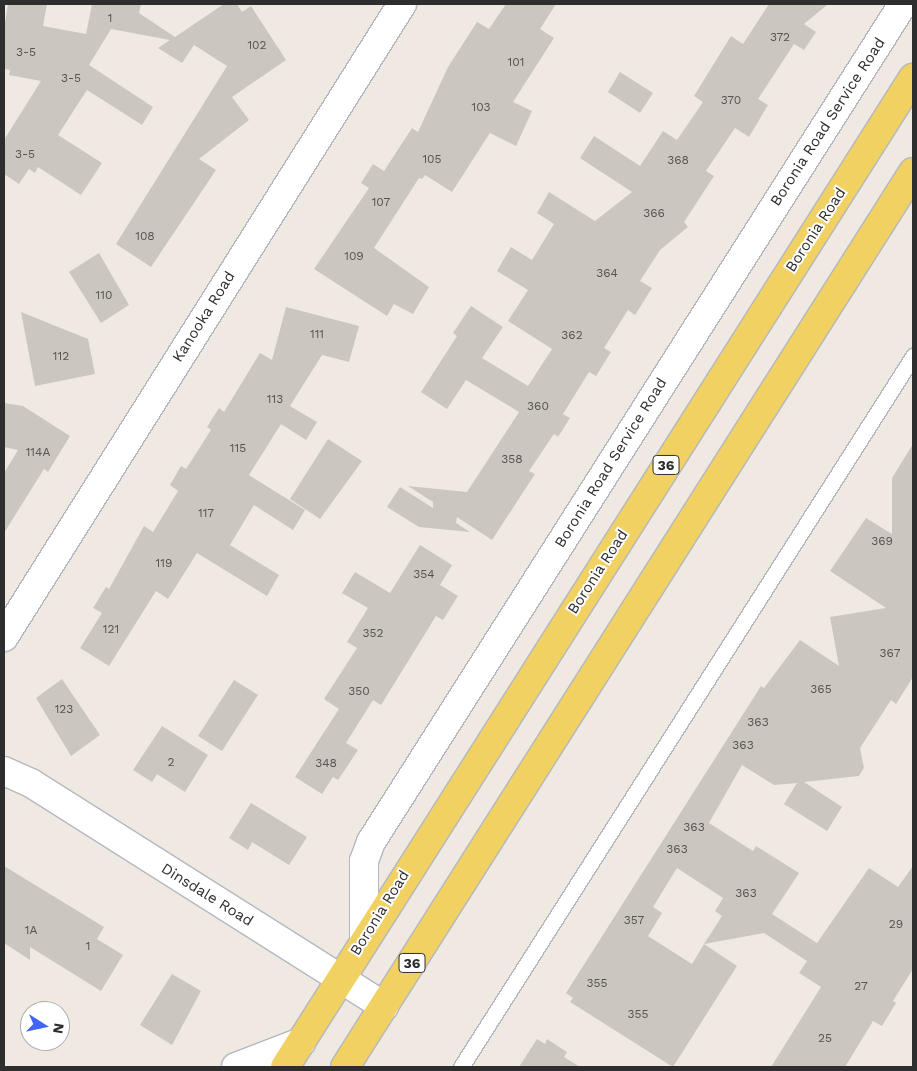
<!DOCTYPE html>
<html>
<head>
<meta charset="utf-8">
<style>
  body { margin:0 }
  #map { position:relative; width:917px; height:1071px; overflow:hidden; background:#efe9e1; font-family:"Work Sans",sans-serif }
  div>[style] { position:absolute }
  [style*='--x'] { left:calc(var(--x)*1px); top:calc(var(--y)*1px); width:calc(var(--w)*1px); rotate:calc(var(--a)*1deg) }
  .building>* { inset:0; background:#cbc7bf }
  .roads { filter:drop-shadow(1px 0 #b4b7c1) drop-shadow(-1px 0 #b4b7c1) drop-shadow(0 1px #b4b7c1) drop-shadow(0 -1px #b4b7c1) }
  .service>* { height:15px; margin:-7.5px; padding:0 7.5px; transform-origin:7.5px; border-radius:7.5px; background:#fff }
  .minor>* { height:28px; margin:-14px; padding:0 14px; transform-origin:14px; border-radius:14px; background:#fff }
  .primary>* { height:28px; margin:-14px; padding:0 14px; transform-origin:14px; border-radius:14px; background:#f2d163 }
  span { translate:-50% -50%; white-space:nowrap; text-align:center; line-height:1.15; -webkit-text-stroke:4px #fff; paint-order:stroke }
  .number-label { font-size:12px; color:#555452 }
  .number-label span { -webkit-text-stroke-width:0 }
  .shield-label span { padding:1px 4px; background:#fff; border:1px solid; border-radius:4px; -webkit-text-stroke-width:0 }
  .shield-label { font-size:14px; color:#2e2e2e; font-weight:700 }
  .street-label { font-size:15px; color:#2e2e2e }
  .frame { position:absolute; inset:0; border:5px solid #2e2e2e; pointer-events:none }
  .north { position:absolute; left:20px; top:1001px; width:50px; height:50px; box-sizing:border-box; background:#fff; border:1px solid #ababab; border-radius:50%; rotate:100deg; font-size:14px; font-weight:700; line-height:20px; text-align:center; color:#2e2e2e }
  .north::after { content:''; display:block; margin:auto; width:18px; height:22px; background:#4264fb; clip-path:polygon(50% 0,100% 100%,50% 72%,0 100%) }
</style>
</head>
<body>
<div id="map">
  <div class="building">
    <i style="clip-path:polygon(8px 4px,47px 4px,43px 26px,86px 34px,92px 4px,141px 4px,139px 13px,175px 37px,224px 4px,237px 4px,242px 12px,251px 6px,286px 60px,232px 97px,249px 120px,199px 159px,216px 170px,151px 267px,116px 244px,227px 66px,194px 45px,182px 63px,158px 48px,170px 40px,111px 29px,89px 65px,153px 107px,142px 125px,87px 90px,58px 135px,102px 163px,81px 195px,38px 167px,35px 173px,29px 169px,19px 184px,4px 174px,4px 140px,41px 81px,9px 75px,10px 70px,4px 69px,4px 29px)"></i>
    <i style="clip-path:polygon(506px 4px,556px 4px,540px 29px,554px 38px,513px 102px,532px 111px,516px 146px,490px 133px,452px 192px,425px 175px,422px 179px,419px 178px,374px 248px,429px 287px,413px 314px,394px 304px,387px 316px,314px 269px,369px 188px,361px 183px,373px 164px,384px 171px,412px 128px,418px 132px,448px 67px,477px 22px,489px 29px)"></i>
    <i style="clip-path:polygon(769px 4px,828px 4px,804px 24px,816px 32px,804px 50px,794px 44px,758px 99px,768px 105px,749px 137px,735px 128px,706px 171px,714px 176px,684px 222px,688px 227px,660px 250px,640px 281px,652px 288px,635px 315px,628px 310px,604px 348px,611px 352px,596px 376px,589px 372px,563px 414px,570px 418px,558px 437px,554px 434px,529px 471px,535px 474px,492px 540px,457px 517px,456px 523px,470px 532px,419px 527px,387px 507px,400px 487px,433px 508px,433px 502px,408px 486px,467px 492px,519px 412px,466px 380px,447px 409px,421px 392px,457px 336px,453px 333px,471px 306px,503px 327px,482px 358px,528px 386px,552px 349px,508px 321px,528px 290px,497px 271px,511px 247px,532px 260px,554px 224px,537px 213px,549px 192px,595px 221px,632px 192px,580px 158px,594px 136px,640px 166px,663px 131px,677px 140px,703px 102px,694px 96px,731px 36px,743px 44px)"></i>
    <i style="clip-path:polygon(620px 72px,653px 93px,640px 113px,608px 92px)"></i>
    <i style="clip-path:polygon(99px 253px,129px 305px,101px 323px,69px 272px)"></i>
    <i style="clip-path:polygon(286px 307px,359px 326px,349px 362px,322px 355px,290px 406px,317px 422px,306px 440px,281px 424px,249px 475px,305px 510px,293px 530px,254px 505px,230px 545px,279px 575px,267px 596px,197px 553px,168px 599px,156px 591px,109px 666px,80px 648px,102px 613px,93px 608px,106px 587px,109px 589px,144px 526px,153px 532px,178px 491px,170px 485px,181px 466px,186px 469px,211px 430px,207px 427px,219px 408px,224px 412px,260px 353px,272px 360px)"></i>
    <i style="clip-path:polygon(21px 312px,88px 339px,95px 374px,35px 386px)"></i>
    <i style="clip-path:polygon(4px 403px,23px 406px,70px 436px,48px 472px,44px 469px,4px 533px,4px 473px,18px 450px,4px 447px)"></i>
    <i style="clip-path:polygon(328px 439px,362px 461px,320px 519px,290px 499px)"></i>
    <i style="clip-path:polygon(913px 444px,913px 677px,896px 704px,891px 700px,860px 748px,864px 768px,859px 776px,804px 782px,842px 807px,827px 831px,784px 804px,797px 783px,774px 785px,742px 765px,709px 823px,753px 851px,756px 846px,799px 873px,772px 914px,817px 943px,869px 868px,898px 887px,913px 866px,913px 969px,893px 1001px,896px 1003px,882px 1026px,873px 1021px,845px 1067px,771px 1067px,821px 987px,799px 973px,807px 961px,764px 933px,704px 944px,722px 916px,715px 911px,723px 898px,677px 868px,653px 907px,662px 913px,648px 936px,692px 964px,704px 944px,737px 966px,673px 1067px,570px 1002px,573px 998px,566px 993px,761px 686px,764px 688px,800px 640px,839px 666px,830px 617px,886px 608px,830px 571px,866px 518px,892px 534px,892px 478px)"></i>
    <i style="clip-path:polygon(420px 545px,452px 565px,440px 585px,458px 596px,443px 620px,436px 616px,381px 705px,373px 700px,346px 743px,358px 750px,338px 780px,333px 777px,322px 794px,295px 777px,339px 709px,324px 699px,357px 648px,347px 642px,368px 608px,342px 593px,355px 572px,390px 593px)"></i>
    <i style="clip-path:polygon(62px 679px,100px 735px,71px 756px,36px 698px)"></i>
    <i style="clip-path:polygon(234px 680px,258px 695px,222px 751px,198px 736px)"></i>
    <i style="clip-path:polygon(162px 726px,208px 755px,185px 792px,157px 774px,152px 782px,133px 770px)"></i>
    <i style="clip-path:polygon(251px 803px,307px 837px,289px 865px,252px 842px,248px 850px,229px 838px)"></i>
    <i style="clip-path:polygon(4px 866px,104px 927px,97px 939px,123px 955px,101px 991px,30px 947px,30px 960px,4px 943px)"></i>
    <i style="clip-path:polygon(172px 974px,201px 991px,172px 1045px,140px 1025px)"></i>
    <i style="clip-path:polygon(537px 1039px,545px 1044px,547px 1039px,567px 1052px,564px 1057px,580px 1067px,519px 1067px)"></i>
  </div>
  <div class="roads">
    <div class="service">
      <i style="--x:461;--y:1067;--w:843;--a:-57.55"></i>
    </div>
    <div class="minor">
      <i style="--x:4;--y:637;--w:748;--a:-57.84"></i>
      <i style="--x:4;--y:771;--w:30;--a:24"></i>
      <i style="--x:31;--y:783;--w:418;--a:32.3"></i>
      <i style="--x:364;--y:938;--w:77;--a:-90"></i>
      <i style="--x:364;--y:861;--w:20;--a:-70"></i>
      <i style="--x:371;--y:842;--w:993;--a:-57.59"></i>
      <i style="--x:236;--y:1067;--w:70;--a:-21"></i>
    </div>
    <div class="primary">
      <i style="--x:285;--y:1067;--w:1172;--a:-57.59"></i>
      <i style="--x:345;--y:1067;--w:1060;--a:-57.6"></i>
    </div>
  </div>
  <div class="number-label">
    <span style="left:110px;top:19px">1</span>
    <span style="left:780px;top:38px">372</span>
    <span style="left:257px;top:46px">102</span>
    <span style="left:26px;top:53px">3-5</span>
    <span style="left:516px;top:63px">101</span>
    <span style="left:71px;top:79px">3-5</span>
    <span style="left:731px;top:101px">370</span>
    <span style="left:481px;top:108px">103</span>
    <span style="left:25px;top:155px">3-5</span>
    <span style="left:432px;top:160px">105</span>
    <span style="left:678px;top:161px">368</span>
    <span style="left:381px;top:203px">107</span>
    <span style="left:654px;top:214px">366</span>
    <span style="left:145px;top:237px">108</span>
    <span style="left:354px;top:257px">109</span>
    <span style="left:607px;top:274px">364</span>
    <span style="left:104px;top:296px">110</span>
    <span style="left:317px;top:335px">111</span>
    <span style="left:572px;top:336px">362</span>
    <span style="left:61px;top:357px">112</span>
    <span style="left:275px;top:400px">113</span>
    <span style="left:538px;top:407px">360</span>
    <span style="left:238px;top:449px">115</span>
    <span style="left:38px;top:453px">114A</span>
    <span style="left:512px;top:460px">358</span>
    <span style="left:206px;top:514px">117</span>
    <span style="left:882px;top:542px">369</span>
    <span style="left:164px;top:564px">119</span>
    <span style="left:424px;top:575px">354</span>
    <span style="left:111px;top:630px">121</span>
    <span style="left:373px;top:634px">352</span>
    <span style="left:890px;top:654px">367</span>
    <span style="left:821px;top:690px">365</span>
    <span style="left:359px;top:692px">350</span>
    <span style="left:64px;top:710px">123</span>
    <span style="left:758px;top:723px">363</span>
    <span style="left:743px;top:746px">363</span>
    <span style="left:171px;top:763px">2</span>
    <span style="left:326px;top:764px">348</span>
    <span style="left:694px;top:828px">363</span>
    <span style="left:677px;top:850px">363</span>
    <span style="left:746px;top:894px">363</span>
    <span style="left:634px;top:921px">357</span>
    <span style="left:896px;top:925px">29</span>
    <span style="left:31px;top:931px">1A</span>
    <span style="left:88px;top:947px">1</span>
    <span style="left:597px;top:984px">355</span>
    <span style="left:861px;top:987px">27</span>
    <span style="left:638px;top:1015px">355</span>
    <span style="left:825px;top:1039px">25</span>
  </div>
  <div class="shield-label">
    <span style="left:666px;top:465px">36</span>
    <span style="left:412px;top:963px">36</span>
  </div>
  <div class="street-label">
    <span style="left:828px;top:122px;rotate:-57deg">Boronia Road Service Road</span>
    <span style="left:816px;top:230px;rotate:-57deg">Boronia Road</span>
    <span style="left:204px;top:317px;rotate:-58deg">Kanooka Road</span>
    <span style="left:611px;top:463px;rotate:-58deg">Boronia Road Service Road</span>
    <span style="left:598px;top:572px;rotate:-57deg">Boronia Road</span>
    <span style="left:207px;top:895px;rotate:32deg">Dinsdale Road</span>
    <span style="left:380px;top:913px;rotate:-58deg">Boronia Road</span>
  </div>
  <div class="frame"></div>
  <div class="north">N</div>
</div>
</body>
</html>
